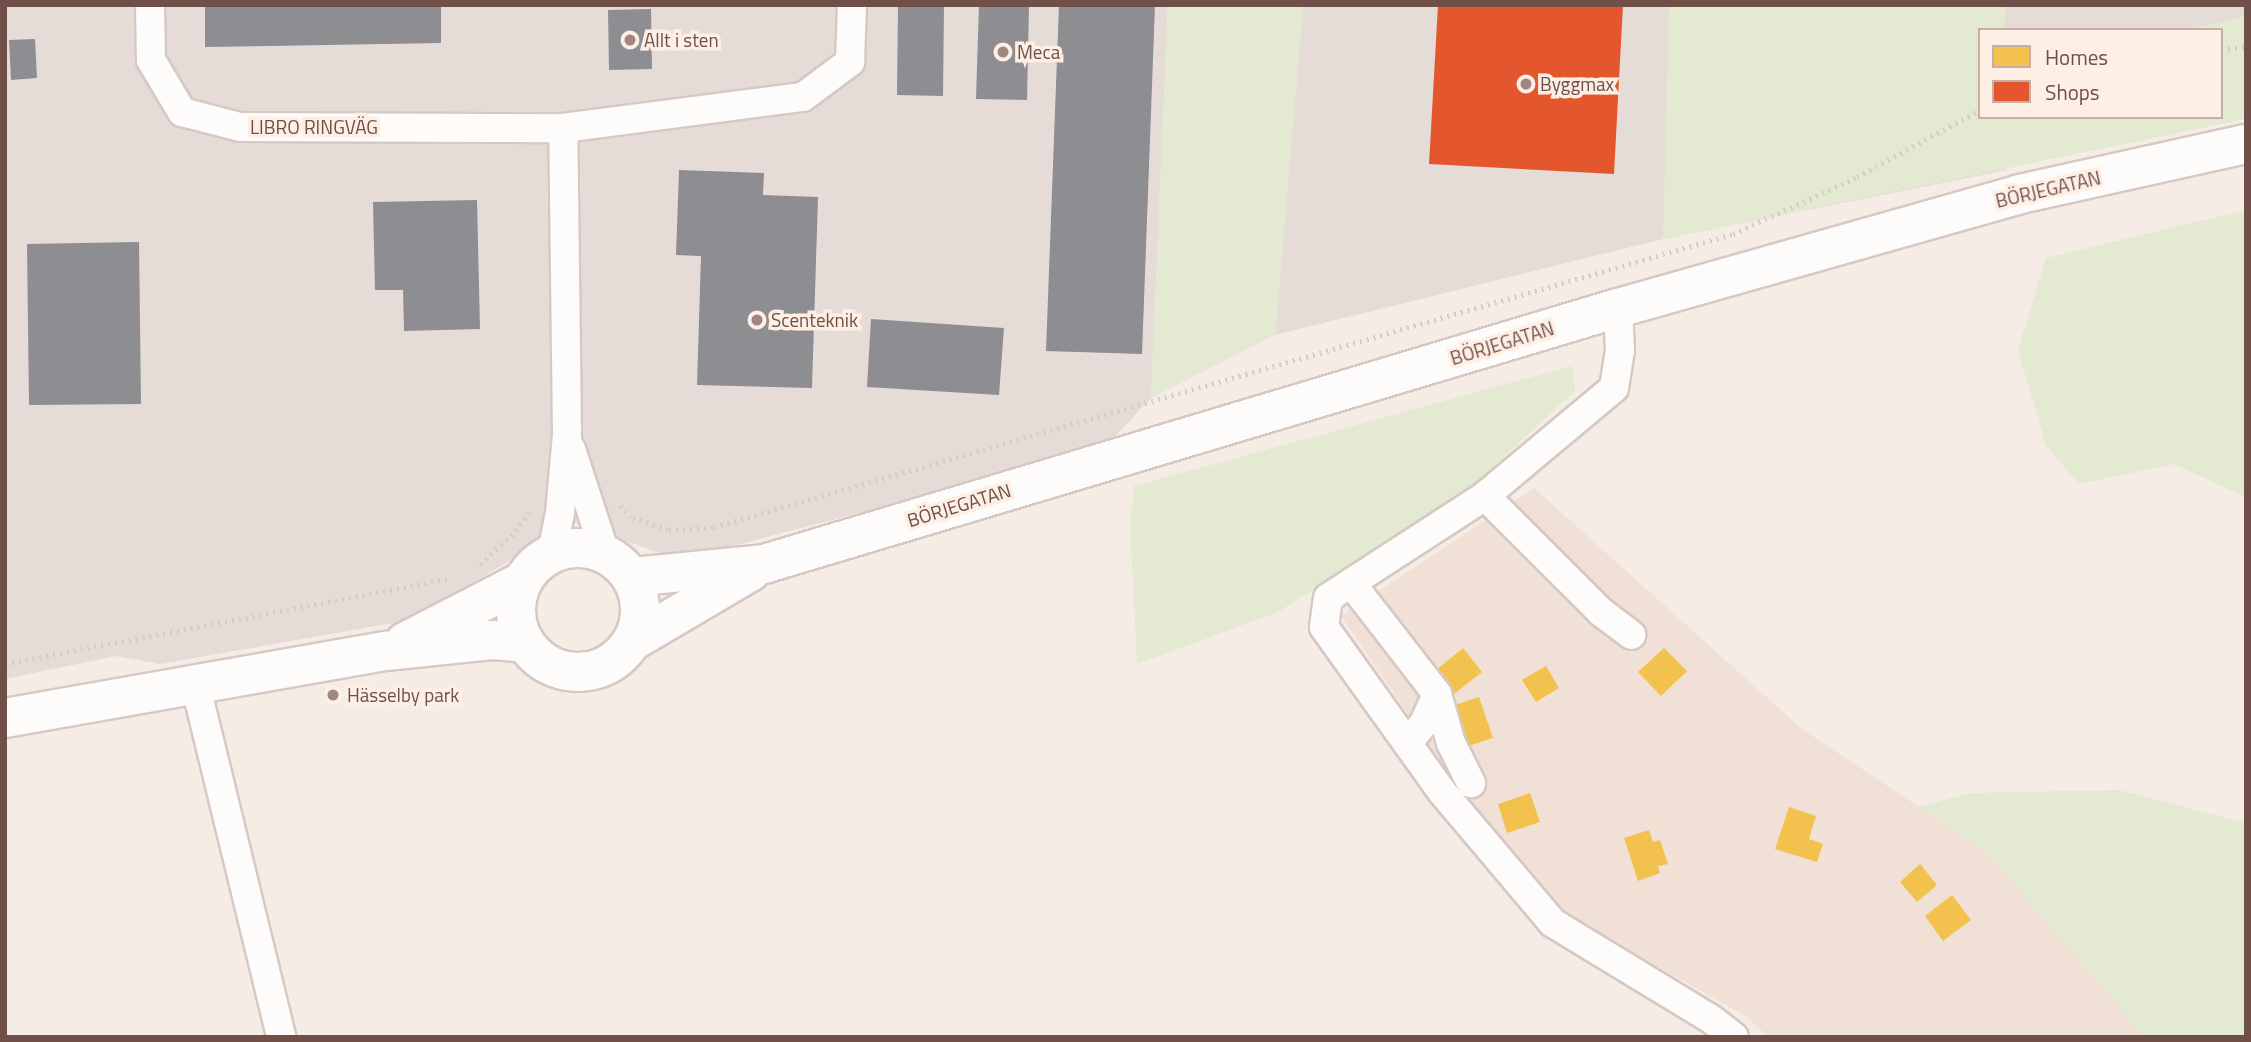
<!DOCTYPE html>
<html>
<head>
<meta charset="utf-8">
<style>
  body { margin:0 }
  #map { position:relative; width:2251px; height:1042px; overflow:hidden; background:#f5ece6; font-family:"Titillium Web",sans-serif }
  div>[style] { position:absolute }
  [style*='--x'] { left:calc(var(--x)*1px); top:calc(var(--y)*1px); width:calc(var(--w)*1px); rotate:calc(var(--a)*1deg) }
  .residential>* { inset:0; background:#f0e0d6 }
  .industrial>* { inset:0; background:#e6dcd7 }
  .green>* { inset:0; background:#e4e9d1 }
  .homes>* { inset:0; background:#f2c14e }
  .shops>* { inset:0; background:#e4572e }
  .industry>* { inset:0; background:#8d8d92 }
  .path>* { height:4.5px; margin-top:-2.25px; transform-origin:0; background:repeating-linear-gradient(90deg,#d5cbc9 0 2px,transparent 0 7px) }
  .roads { filter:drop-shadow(2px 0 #d6c9c4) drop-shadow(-2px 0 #d6c9c4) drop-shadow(0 2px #d6c9c4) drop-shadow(0 -2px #d6c9c4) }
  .minor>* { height:28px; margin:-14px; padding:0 14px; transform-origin:14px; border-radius:14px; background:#fefcfb }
  .secondary>* { height:38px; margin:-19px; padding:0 19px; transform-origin:19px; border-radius:19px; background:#fefcfb }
  .secondary>.ring { margin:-19px; padding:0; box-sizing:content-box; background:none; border:38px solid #fefcfb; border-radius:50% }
  .dots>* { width:19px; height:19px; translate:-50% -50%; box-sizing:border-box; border:4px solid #feefe5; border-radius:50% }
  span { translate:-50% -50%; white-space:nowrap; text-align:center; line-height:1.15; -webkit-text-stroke:7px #feefe5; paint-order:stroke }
  .poi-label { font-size:19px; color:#704f49 }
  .left { translate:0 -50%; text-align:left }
  .street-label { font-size:19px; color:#704f49 }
  .frame { position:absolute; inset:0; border:7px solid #704f49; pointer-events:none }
  .legend { position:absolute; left:1978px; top:28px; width:245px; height:91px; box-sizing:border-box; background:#feefe5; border:2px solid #c5afa7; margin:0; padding:9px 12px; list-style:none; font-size:21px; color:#704f49 }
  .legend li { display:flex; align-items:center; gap:14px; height:35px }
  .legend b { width:35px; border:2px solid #c5afa7 }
</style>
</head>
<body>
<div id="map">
  <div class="residential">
    <i style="clip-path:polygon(1534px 488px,1802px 729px,1988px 853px,2145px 1037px,1768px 1037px,1747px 1017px,1563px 913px,1468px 802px,1341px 616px)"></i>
  </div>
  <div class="industrial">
    <i style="clip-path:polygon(5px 5px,1168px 5px,1151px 398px,1103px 449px,679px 560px,576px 523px,405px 621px,160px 664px,116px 656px,5px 679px)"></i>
    <i style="clip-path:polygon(1303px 5px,2246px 5px,2246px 17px,2186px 30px,1980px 30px,1980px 117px,2007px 170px,1663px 239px,1275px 335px)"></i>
  </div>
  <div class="green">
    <i style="clip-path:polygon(1168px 5px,1303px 5px,1275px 335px,1151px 398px)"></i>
    <i style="clip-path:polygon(1669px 5px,2006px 5px,2004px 30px,1980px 30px,1980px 117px,2221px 117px,2221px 30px,2186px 30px,2246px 17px,2246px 119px,1663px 239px)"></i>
    <i style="clip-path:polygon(2246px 210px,2246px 497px,2174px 464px,2079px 484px,2046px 446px,2018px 350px,2046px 258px)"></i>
    <i style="clip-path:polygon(1572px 366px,1575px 391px,1473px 485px,1278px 612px,1137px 664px,1130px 525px,1134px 486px)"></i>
    <i style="clip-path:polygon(2119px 790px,2246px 823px,2246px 1037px,2145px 1037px,1988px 853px,1919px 807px,1970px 793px)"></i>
  </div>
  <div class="homes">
    <i style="clip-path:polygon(1463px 648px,1482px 672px,1454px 694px,1435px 671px)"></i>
    <i style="clip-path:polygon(1664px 648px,1687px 671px,1661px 696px,1638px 672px)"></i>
    <i style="clip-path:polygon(1546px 666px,1559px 688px,1536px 702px,1522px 680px)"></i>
    <i style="clip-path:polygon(1479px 697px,1493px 738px,1462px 748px,1449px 707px)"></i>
    <i style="clip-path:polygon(1530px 793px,1540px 822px,1507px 833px,1498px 804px)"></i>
    <i style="clip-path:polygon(1789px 807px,1816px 816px,1809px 839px,1823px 844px,1817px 862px,1775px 849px)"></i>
    <i style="clip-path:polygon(1649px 830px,1653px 842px,1660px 840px,1668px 864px,1658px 866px,1660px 873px,1638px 881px,1624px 838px)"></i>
    <i style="clip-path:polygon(1920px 864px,1937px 885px,1917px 902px,1900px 882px)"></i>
    <i style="clip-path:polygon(1952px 895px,1971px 920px,1943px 941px,1925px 916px)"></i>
  </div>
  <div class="shops">
    <i style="clip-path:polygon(1438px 5px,1623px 5px,1614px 174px,1429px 164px)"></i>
  </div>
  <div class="industry">
    <i style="clip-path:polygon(205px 5px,441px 5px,441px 43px,205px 47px)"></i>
    <i style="clip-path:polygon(898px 5px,944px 5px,943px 96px,897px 95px)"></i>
    <i style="clip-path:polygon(979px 5px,1029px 5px,1027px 100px,976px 99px)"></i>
    <i style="clip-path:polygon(1059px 5px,1155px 5px,1142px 354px,1046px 351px)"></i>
    <i style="clip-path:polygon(651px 9px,652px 69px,609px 70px,608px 10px)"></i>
    <i style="clip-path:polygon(35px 39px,37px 78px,11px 80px,9px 40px)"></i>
    <i style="clip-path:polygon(679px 170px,764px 173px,763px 195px,818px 197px,812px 388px,697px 385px,701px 256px,676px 255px)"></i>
    <i style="clip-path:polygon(477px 200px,480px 329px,404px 331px,403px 290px,375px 290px,373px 202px)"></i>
    <i style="clip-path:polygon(139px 242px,141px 404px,29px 405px,27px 244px)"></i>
    <i style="clip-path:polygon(871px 319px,1004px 328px,999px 395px,867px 387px)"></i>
  </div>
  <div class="path">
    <i style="--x:2221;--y:50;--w:25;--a:-9"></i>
    <i style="--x:620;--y:506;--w:18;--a:43"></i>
    <i style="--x:633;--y:518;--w:38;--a:18"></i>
    <i style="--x:669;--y:530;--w:45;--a:-3.8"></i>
    <i style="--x:714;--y:527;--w:1060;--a:-16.04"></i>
    <i style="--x:1733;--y:234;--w:136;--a:-24.7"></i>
    <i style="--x:1857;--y:177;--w:140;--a:-28.6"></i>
    <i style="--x:480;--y:564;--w:42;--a:-42.1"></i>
    <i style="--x:511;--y:536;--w:34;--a:-53"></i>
    <i style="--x:5;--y:664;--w:453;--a:-10.9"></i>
  </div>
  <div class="roads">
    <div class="minor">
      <i style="--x:150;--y:5;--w:55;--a:89"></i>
      <i style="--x:151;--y:60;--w:61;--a:59.2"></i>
      <i style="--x:182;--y:112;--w:60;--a:14.5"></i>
      <i style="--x:240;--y:127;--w:323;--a:0.2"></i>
      <i style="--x:563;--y:128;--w:242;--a:-7.4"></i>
      <i style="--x:803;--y:97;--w:59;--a:-36.7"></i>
      <i style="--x:850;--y:62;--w:57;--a:-88"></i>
      <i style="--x:1618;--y:308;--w:42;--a:87.3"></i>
      <i style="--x:1620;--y:350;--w:38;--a:99"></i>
      <i style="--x:1614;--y:388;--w:168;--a:140.1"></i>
      <i style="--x:1485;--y:496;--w:187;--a:147"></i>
      <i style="--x:1328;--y:598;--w:29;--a:98"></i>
      <i style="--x:1324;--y:627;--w:204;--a:54.4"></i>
      <i style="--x:1443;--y:793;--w:170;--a:49.8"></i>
      <i style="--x:1553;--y:923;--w:185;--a:31.3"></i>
      <i style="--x:1711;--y:1019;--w:29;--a:38"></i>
      <i style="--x:571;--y:449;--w:109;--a:71.9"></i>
      <i style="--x:1485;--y:496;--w:164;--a:45"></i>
      <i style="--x:1601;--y:612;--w:38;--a:37"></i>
      <i style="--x:552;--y:553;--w:41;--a:-78.7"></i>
      <i style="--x:560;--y:513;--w:78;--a:-84.9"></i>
      <i style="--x:567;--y:435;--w:307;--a:-90.7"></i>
      <i style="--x:1351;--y:583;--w:140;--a:52.2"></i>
      <i style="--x:1437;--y:694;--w:32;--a:114"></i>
      <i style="--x:1424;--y:723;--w:26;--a:129"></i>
      <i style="--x:196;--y:687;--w:360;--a:76.3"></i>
      <i style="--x:1437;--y:694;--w:51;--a:74.1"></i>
      <i style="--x:1451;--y:743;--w:45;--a:63.4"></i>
    </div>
    <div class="secondary">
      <i class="ring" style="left:516px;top:548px;width:86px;height:86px"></i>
      <i style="--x:632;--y:577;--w:133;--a:-5.6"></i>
      <i style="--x:764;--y:564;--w:892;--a:-16.69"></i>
      <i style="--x:1618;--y:308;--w:418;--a:-15.8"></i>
      <i style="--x:2020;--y:194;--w:231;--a:-12.5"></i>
      <i style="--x:633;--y:641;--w:136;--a:-30.5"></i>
      <i style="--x:405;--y:642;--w:131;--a:-27.3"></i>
      <i style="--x:5;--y:718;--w:387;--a:-10"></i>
      <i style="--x:386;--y:651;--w:107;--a:-5.9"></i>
      <i style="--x:492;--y:640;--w:32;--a:5"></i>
    </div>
  </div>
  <div class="dots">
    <i style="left:630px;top:40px;background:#9f8680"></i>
    <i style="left:1003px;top:52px;background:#9f8680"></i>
    <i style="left:1526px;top:84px;background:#9f8680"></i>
    <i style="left:757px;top:320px;background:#9f8680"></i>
    <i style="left:333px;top:695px;background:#9f8680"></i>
  </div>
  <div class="poi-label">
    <span class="left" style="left:644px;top:40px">Allt i sten</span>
    <span class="left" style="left:1017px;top:52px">Meca</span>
    <span class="left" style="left:1540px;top:84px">Byggmax</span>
    <span class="left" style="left:771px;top:320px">Scenteknik</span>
    <span class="left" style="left:347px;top:695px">Hässelby park</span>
  </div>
  <div class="street-label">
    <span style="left:314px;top:127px">LIBRO RINGVÄG</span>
    <span style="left:2048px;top:189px;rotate:-13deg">BÖRJEGATAN</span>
    <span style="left:1502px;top:343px;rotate:-17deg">BÖRJEGATAN</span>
    <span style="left:959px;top:505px;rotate:-17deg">BÖRJEGATAN</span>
  </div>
  <div class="frame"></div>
  <ul class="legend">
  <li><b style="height:19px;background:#f2c14e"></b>Homes</li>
  <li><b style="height:19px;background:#e4572e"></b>Shops</li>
  </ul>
</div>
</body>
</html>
